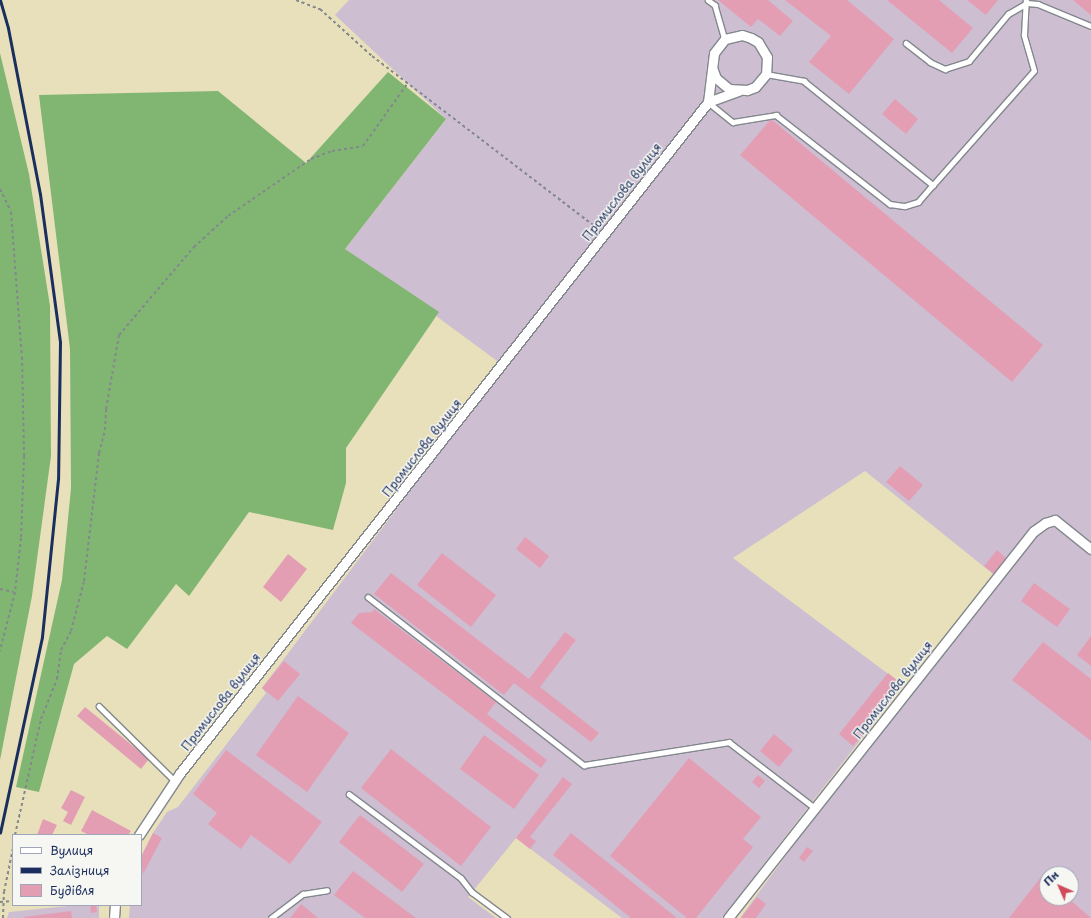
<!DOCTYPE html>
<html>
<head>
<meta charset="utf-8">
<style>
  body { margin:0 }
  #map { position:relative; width:1091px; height:918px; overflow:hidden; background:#e8e0bb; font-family:"Playpen Sans",sans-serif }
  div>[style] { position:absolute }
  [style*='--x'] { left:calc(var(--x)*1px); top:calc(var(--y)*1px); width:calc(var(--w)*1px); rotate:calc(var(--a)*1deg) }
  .industrial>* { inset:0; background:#cdbed2 }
  .forest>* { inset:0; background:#81b672 }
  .building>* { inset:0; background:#e49eb3 }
  .path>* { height:2px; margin-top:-1px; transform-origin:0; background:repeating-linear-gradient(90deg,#82888c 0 3px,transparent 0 6px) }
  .roads { filter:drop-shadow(1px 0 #82888c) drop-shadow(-1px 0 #82888c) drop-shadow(0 1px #82888c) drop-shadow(0 -1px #82888c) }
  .lane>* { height:4.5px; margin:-2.25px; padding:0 2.25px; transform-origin:2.25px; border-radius:2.25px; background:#fff }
  .street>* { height:9px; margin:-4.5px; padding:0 4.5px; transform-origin:4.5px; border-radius:4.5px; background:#fff }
  .rail>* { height:3px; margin:-1.5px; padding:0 1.5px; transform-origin:1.5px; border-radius:1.5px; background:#1b2f5e }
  span { translate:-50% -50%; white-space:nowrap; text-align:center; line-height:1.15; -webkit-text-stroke:3px #f6f6f2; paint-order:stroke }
  .street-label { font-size:12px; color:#1b2f5e }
  .legend { position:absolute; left:12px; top:834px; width:130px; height:72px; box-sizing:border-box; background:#f6f6f2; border:1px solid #9ea6b7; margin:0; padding:5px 7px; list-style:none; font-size:12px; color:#1b2f5e }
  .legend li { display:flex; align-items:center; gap:8px; height:20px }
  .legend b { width:20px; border:1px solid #9ea6b7 }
  .north { position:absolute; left:1039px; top:866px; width:40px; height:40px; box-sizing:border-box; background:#f6f6f2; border:1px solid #9ea6b7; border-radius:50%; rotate:315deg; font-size:11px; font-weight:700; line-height:16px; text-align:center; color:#1b2f5e }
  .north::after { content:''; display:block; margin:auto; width:14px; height:18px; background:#d1495b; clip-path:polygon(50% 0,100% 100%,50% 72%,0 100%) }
</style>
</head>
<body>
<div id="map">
  <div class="industrial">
    <i style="clip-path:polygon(evenodd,349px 0,1091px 0,1091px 918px,740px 918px,993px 574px,865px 471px,733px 558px,903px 685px,722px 918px,622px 918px,516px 838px,468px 897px,496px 918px,129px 918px,130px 905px,141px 905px,141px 857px,153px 833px,167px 812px,178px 807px,266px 693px,262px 688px,504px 366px,345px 249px,446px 119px,335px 15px,349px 0,1047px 874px,1071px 874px,1071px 898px,1047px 898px,1047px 874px)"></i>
    <i style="clip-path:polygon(77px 905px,99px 905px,99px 918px,7px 918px,9px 912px)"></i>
  </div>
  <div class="forest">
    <i style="clip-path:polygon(0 53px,29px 174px,50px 306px,51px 456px,32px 596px,0 760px)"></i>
    <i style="clip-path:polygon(388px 72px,446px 119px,345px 249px,439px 312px,346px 448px,346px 483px,333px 530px,249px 512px,189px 596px,176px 584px,127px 649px,107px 636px,74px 664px,39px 792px,16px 787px,62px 580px,71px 488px,70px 349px,39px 95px,218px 91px,306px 163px)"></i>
  </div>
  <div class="building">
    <i style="clip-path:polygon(718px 0,768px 0,793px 21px,780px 36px,758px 19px,751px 27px)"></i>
    <i style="clip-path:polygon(785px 0,847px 0,894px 39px,849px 94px,809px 62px,831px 36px)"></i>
    <i style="clip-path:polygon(887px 0,939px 0,973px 28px,952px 53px)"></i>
    <i style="clip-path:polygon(967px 0,998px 0,986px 15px)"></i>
    <i style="clip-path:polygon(1073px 0,1091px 0,1091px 15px)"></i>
    <i style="clip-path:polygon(895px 99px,918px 119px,906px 134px,882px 114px)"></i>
    <i style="clip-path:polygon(771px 119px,1043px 345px,1012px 382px,740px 155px)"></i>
    <i style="clip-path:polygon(900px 466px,923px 485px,909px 501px,886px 482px)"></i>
    <i style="clip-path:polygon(525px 537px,549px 556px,540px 568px,516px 549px)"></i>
    <i style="clip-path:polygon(997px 550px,1007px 559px,994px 574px,984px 566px)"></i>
    <i style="clip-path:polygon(442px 553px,496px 595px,471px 627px,417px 585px)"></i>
    <i style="clip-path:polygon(288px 554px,307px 569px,281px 602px,263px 587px)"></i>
    <i style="clip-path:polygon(391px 573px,529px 679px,565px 632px,576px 640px,540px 687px,599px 733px,591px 742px,514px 683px,504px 695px,374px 594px)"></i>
    <i style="clip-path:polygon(1034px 583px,1070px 609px,1057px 627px,1021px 601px)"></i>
    <i style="clip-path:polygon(374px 609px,496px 702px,487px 714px,547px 760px,541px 768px,351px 623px,359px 613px,372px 612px)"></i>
    <i style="clip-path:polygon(1091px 636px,1091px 666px,1077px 655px)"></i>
    <i style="clip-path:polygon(1043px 642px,1091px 679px,1091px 741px,1012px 680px)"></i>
    <i style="clip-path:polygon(284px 661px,300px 674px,278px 701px,262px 688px)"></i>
    <i style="clip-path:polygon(888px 673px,903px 685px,853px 746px,839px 734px)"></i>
    <i style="clip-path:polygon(298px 696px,349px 733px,307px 792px,256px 755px)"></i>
    <i style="clip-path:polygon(85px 707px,149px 759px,141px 769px,77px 716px)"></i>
    <i style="clip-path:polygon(774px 734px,793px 750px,779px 767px,760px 751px)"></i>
    <i style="clip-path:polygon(484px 735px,539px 775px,514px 809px,460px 769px)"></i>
    <i style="clip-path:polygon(391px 749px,491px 827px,461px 866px,361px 788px)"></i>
    <i style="clip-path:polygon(226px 750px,322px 822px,290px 864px,251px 835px,241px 849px,208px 824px,217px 813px,193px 794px)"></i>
    <i style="clip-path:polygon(689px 758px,761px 817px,743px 839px,753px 847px,696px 918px,687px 918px,610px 856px)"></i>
    <i style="clip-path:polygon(758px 775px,765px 781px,759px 788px,752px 782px)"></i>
    <i style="clip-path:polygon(563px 777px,572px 784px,530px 837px,536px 841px,530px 849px,516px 838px)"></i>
    <i style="clip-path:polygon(71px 790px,85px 797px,71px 825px,63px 821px,68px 812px,61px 808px)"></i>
    <i style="clip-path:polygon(92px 810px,131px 831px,128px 835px,89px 835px,81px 831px)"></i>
    <i style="clip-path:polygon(360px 815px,424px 864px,402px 892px,339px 842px)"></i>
    <i style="clip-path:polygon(43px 819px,57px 825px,52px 835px,37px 835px)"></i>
    <i style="clip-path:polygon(153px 833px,162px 838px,143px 874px,141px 857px)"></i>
    <i style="clip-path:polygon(571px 833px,677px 918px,631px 918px,553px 855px)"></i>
    <i style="clip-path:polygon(807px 847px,813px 851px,804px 862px,799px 858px)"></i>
    <i style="clip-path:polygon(353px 871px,416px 918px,365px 918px,334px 895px)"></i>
    <i style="clip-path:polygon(1041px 877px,1047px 882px,1047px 898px,1068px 898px,1091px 918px,1009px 918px)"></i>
    <i style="clip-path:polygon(757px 897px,766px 904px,756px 918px,741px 918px)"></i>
    <i style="clip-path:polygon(301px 904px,318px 918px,290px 918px)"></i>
    <i style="clip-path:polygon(90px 905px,96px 905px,97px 912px,91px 913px)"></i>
    <i style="clip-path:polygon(71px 911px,72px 918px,24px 918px,24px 917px)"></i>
  </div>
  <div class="path">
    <i style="--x:296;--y:0;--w:26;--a:21"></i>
    <i style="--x:320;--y:9;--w:70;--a:42.1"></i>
    <i style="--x:372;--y:56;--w:283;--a:37.4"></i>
    <i style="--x:0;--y:189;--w:25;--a:64"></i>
    <i style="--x:11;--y:212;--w:145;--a:85.7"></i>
    <i style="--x:22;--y:357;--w:99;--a:88.8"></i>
    <i style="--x:24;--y:456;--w:82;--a:92.1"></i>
    <i style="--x:21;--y:538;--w:54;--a:96.3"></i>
    <i style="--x:15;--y:592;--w:61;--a:104.3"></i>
    <i style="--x:0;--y:589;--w:14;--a:12"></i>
    <i style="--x:15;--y:835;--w:119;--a:-77.4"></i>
    <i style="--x:41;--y:719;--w:43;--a:-68.2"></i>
    <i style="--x:57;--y:679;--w:29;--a:-82"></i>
    <i style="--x:61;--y:650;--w:21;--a:-62"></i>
    <i style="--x:71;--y:631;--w:52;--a:-75.4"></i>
    <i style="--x:84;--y:581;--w:129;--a:-83.3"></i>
    <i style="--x:99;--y:453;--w:24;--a:-75"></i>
    <i style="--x:105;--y:430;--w:21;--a:-87"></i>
    <i style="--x:106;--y:409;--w:75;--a:-80"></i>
    <i style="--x:119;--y:335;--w:116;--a:-49.6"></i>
    <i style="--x:194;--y:247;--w:46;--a:-42.4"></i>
    <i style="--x:228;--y:216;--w:101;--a:-34.5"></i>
    <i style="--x:311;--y:159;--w:22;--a:-21"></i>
    <i style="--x:332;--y:151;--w:31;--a:-9"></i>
    <i style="--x:363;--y:146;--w:76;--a:-54.6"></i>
    <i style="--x:0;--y:902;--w:13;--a:-4"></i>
    <i style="--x:3;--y:918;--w:26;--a:-88"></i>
    <i style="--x:4;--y:892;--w:45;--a:-78.4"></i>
  </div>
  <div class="roads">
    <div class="lane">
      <i style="--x:708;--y:0;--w:9;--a:36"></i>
      <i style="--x:715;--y:5;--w:35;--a:74"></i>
      <i style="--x:906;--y:43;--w:31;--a:38"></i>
      <i style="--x:930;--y:62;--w:17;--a:25"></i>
      <i style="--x:945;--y:69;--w:25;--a:-18"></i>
      <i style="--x:969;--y:61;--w:61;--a:-50.3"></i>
      <i style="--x:1008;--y:14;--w:22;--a:-30"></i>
      <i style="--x:1027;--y:3;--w:11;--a:5"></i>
      <i style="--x:1038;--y:4;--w:57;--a:22.5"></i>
      <i style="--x:766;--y:74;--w:39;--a:10"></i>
      <i style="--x:804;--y:81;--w:166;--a:38.9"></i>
      <i style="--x:933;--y:185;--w:152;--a:-48.5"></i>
      <i style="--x:1034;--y:71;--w:37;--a:-106"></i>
      <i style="--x:1024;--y:35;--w:35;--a:-87"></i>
      <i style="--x:708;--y:102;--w:32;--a:39"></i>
      <i style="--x:733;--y:122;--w:44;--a:-9.2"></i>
      <i style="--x:776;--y:115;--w:145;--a:38"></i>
      <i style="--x:890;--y:204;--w:15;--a:8"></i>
      <i style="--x:905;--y:206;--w:14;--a:-17"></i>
      <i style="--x:918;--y:202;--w:23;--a:-49"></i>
      <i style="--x:368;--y:597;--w:274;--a:37.9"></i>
      <i style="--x:584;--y:765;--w:147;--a:-9"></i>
      <i style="--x:729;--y:742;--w:108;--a:37.5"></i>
      <i style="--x:99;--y:706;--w:107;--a:44.6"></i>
      <i style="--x:349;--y:794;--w:140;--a:36.9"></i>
      <i style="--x:461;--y:878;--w:18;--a:52"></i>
      <i style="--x:472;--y:892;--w:44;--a:36.6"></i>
      <i style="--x:271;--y:918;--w:40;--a:-37"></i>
      <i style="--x:303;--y:894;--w:24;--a:-9"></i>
    </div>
    <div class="street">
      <i style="--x:708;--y:102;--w:49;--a:-83"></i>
      <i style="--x:714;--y:53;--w:18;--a:-52"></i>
      <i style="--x:725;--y:39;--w:17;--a:-13"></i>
      <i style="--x:742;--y:35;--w:9;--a:18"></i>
      <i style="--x:751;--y:38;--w:8;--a:30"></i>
      <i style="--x:758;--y:42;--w:17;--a:59"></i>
      <i style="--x:767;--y:57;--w:17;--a:93"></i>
      <i style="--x:766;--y:74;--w:17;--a:130"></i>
      <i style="--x:755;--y:87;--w:9;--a:159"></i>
      <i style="--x:747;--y:90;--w:18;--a:-177"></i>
      <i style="--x:729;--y:89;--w:17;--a:-140"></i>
      <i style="--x:716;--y:78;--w:9;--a:-111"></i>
      <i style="--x:139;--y:835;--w:74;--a:-56.5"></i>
      <i style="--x:180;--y:773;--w:854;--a:-51.8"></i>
      <i style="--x:708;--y:102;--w:32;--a:-20"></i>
      <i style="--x:114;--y:918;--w:13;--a:-86"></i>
      <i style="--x:728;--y:918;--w:493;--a:-51.7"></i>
      <i style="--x:1034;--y:531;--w:14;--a:-36"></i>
      <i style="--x:1045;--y:523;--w:10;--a:-17"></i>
      <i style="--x:1055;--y:520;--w:46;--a:38.9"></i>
    </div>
  </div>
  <div class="rail">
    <i style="--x:0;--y:0;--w:29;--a:74"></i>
    <i style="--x:8;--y:28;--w:169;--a:79.1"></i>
    <i style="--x:40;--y:194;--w:149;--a:82.3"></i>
    <i style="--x:60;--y:342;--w:137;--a:90.8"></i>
    <i style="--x:58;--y:479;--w:159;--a:95.8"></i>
    <i style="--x:42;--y:637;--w:200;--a:102.1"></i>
  </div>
  <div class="street-label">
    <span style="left:622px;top:192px;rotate:-52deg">Промислова вулиця</span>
    <span style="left:422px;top:448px;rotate:-52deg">Промислова вулиця</span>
    <span style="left:893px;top:690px;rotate:-52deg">Промислова вулиця</span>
    <span style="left:221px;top:702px;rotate:-52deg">Промислова вулиця</span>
  </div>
  <ul class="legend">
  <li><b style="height:5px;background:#fff"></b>Вулиця</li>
  <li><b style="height:5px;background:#1b2f5e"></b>Залізниця</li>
  <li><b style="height:11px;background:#e49eb3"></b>Будівля</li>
  </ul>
  <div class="north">Пн</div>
</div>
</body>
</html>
